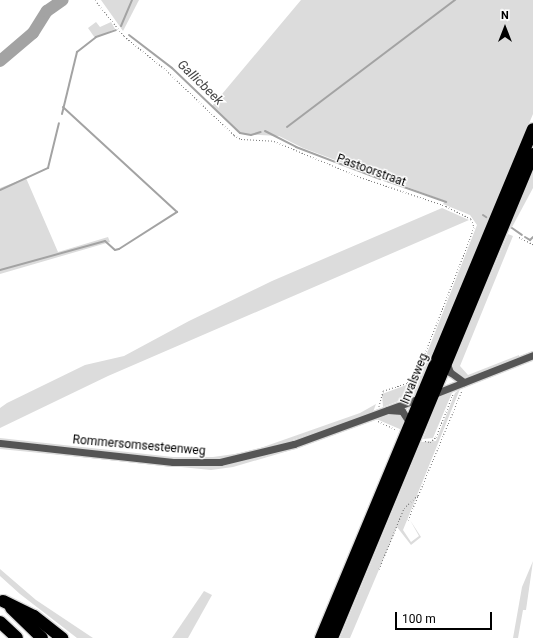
<!DOCTYPE html>
<html>
<head>
<meta charset="utf-8">
<style>
  body { margin:0 }
  #map { position:relative; width:533px; height:638px; overflow:hidden; background:#fff; font-family:Roboto,sans-serif }
  div>[style] { position:absolute }
  [style*='--x'] { left:calc(var(--x)*1px); top:calc(var(--y)*1px); width:calc(var(--w)*1px); rotate:calc(var(--a)*1deg) }
  .green>* { inset:0; background:#dcdcdc }
  .stream>* { height:2px; margin:-1px; padding:0 1px; transform-origin:1px; border-radius:1px; background:#a3a3a3 }
  .river>* { height:12px; margin:-6px; padding:0 6px; transform-origin:6px; border-radius:6px; background:#a3a3a3 }
  .path>* { height:1px; margin-top:-0.5px; transform-origin:0; background:repeating-linear-gradient(90deg,#777 0 1px,transparent 0 3px) }
  .roads { filter:drop-shadow(1px 0 #dbdbdb) drop-shadow(-1px 0 #dbdbdb) drop-shadow(0 1px #dbdbdb) drop-shadow(0 -1px #dbdbdb) }
  .street>* { height:7px; margin:-3.5px; padding:0 3.5px; transform-origin:3.5px; border-radius:3.5px; background:#555 }
  .highway>* { height:12px; margin:-6px; padding:0 6px; transform-origin:6px; border-radius:6px; background:#000 }
  span { translate:-50% -50%; white-space:nowrap; text-align:center; line-height:1.15; -webkit-text-stroke:3px #fff; paint-order:stroke }
  .street-label { font-size:12px; color:#000 }
  .water-label { font-size:13px; color:#444; font-style:italic }
  .north { position:absolute; left:485px; top:8px; width:40px; height:40px; -webkit-text-stroke:3px #fff; paint-order:stroke; rotate:0deg; font-size:11px; font-weight:700; line-height:16px; text-align:center; color:#000 }
  .north::after { content:''; display:block; margin:auto; width:14px; height:18px; background:#000; clip-path:polygon(50% 0,100% 100%,50% 72%,0 100%) }
  .scale { position:absolute; left:395px; top:612px; width:97px; height:18px; box-sizing:border-box; border:2px solid #000; border-top:0; padding-left:5px; font-size:12px; line-height:14px; white-space:nowrap; color:#000; -webkit-text-stroke:3px #fff; paint-order:stroke }
</style>
</head>
<body>
<div id="map">
  <div class="green">
    <i style="clip-path:polygon(101px 0,139px 0,123px 31px)"></i>
    <i style="clip-path:polygon(301px 0,533px 0,533px 114px,417px 394px,383px 407px,382px 394px,409px 384px,420px 371px,477px 225px,470px 215px,443px 204px,445px 201px,303px 148px,279px 136px,241px 134px,212px 106px)"></i>
    <i style="clip-path:polygon(96px 22px,100px 27px,111px 22px,115px 29px,95px 38px,88px 28px)"></i>
    <i style="clip-path:polygon(533px 169px,533px 188px,511px 229px,509px 228px)"></i>
    <i style="clip-path:polygon(26px 178px,58px 252px,108px 237px,110px 242px,0 274px,0 188px)"></i>
    <i style="clip-path:polygon(442px 208px,469px 220px,108px 376px,0 428px,0 408px,7px 403px,85px 365px,124px 356px,189px 321px,272px 281px)"></i>
    <i style="clip-path:polygon(508px 234px,513px 236px,460px 366px,468px 375px,519px 355px,519px 359px,463px 378px,452px 370px,452px 365px)"></i>
    <i style="clip-path:polygon(454px 388px,433px 438px,423px 439px,439px 396px)"></i>
    <i style="clip-path:polygon(460px 389px,403px 530px,411px 542px,419px 536px,410px 520px,421px 537px,411px 545px,397px 527px,350px 638px,340px 638px,421px 442px,436px 441px,455px 393px)"></i>
    <i style="clip-path:polygon(376px 404px,373px 412px,264px 450px,243px 456px,193px 461px,0 441px,0 438px,173px 457px,213px 457px,249px 452px,360px 413px)"></i>
    <i style="clip-path:polygon(387px 413px,399px 413px,405px 419px,402px 430px,374px 418px)"></i>
    <i style="clip-path:polygon(0 446px,201px 466px,230px 464px,286px 448px,288px 451px,233px 467px,211px 470px,0 449px)"></i>
    <i style="clip-path:polygon(533px 561px,526px 610px,523px 610px,518px 638px,513px 638px,522px 587px)"></i>
    <i style="clip-path:polygon(0 569px,36px 600px,93px 638px,77px 638px,20px 594px,0 576px)"></i>
    <i style="clip-path:polygon(204px 591px,212px 595px,188px 638px,172px 638px)"></i>
  </div>
  <div class="stream">
    <i style="--x:121;--y:26;--w:28;--a:-67"></i>
    <i style="--x:129;--y:35;--w:54;--a:37.5"></i>
    <i style="--x:172;--y:68;--w:94;--a:43.7"></i>
    <i style="--x:240;--y:133;--w:11;--a:10"></i>
    <i style="--x:251;--y:135;--w:10;--a:-17"></i>
    <i style="--x:62;--y:114;--w:64;--a:-76.4"></i>
    <i style="--x:77;--y:52;--w:24;--a:-38"></i>
    <i style="--x:96;--y:37;--w:21;--a:-19"></i>
    <i style="--x:287;--y:127;--w:211;--a:-37.1"></i>
    <i style="--x:265;--y:131;--w:35;--a:27"></i>
    <i style="--x:296;--y:147;--w:90;--a:20.9"></i>
    <i style="--x:384;--y:180;--w:66;--a:19.5"></i>
    <i style="--x:0;--y:190;--w:53;--a:-24.6"></i>
    <i style="--x:48;--y:168;--w:46;--a:-76.3"></i>
    <i style="--x:483;--y:215;--w:4;--a:34"></i>
    <i style="--x:512;--y:228;--w:12;--a:35"></i>
    <i style="--x:525;--y:237;--w:6;--a:31"></i>
    <i style="--x:530;--y:240;--w:4;--a:-45"></i>
    <i style="--x:0;--y:270;--w:109;--a:-15.4"></i>
    <i style="--x:105;--y:241;--w:13;--a:42"></i>
    <i style="--x:115;--y:250;--w:4;--a:-14"></i>
    <i style="--x:119;--y:249;--w:69;--a:-32.5"></i>
    <i style="--x:177;--y:212;--w:155;--a:-137.4"></i>
  </div>
  <div class="river">
    <i style="--x:0;--y:61;--w:43;--a:-40.3"></i>
    <i style="--x:33;--y:33;--w:26;--a:-58"></i>
    <i style="--x:47;--y:11;--w:19;--a:-35"></i>
  </div>
  <div class="path">
    <i style="--x:95;--y:0;--w:46;--a:51.1"></i>
    <i style="--x:124;--y:36;--w:54;--a:39"></i>
    <i style="--x:166;--y:70;--w:94;--a:43.7"></i>
    <i style="--x:234;--y:135;--w:8;--a:30"></i>
    <i style="--x:241;--y:139;--w:33;--a:3"></i>
    <i style="--x:274;--y:141;--w:93;--a:22.7"></i>
    <i style="--x:360;--y:177;--w:91;--a:18.6"></i>
    <i style="--x:446;--y:206;--w:28;--a:27"></i>
    <i style="--x:471;--y:219;--w:9;--a:69"></i>
    <i style="--x:474;--y:227;--w:15;--a:110"></i>
    <i style="--x:469;--y:241;--w:143;--a:111.4"></i>
    <i style="--x:417;--y:374;--w:13;--a:138"></i>
    <i style="--x:407;--y:383;--w:25;--a:162"></i>
    <i style="--x:383;--y:391;--w:16;--a:105"></i>
    <i style="--x:519;--y:237;--w:16;--a:27"></i>
    <i style="--x:378;--y:421;--w:21;--a:25"></i>
    <i style="--x:425;--y:441;--w:5;--a:11"></i>
    <i style="--x:430;--y:442;--w:8;--a:-40"></i>
    <i style="--x:436;--y:437;--w:46;--a:-68.4"></i>
    <i style="--x:408;--y:520;--w:141;--a:-67.4"></i>
    <i style="--x:379;--y:569;--w:66;--a:-67.7"></i>
    <i style="--x:404;--y:508;--w:19;--a:-43"></i>
  </div>
  <div class="roads">
    <div class="street">
      <i style="--x:447;--y:364;--w:9;--a:69"></i>
      <i style="--x:450;--y:372;--w:17;--a:36"></i>
      <i style="--x:434;--y:394;--w:106;--a:-21.5"></i>
      <i style="--x:388;--y:410;--w:14;--a:4"></i>
      <i style="--x:402;--y:411;--w:17;--a:57"></i>
      <i style="--x:0;--y:443;--w:174;--a:6.3"></i>
      <i style="--x:173;--y:462;--w:47;--a:0"></i>
      <i style="--x:220;--y:462;--w:76;--a:-13.7"></i>
      <i style="--x:294;--y:444;--w:137;--a:-20"></i>
    </div>
    <div class="highway">
      <i style="--x:3;--y:601;--w:34;--a:26"></i>
      <i style="--x:34;--y:616;--w:36;--a:38"></i>
      <i style="--x:11;--y:608;--w:43;--a:44.1"></i>
      <i style="--x:0;--y:622;--w:23;--a:43"></i>
      <i style="--x:321;--y:638;--w:551;--a:-67.39"></i>
      <i style="--x:332;--y:638;--w:524;--a:-67.45"></i>
    </div>
  </div>
  <div class="street-label">
    <span style="left:371px;top:171px;rotate:20deg">Pastoorstraat</span>
    <span style="left:415px;top:379px;rotate:-68deg">Invalsweg</span>
    <span style="left:139px;top:446px;rotate:5deg">Rommersomsesteenweg</span>
  </div>
  <div class="water-label">
    <span style="left:200px;top:83px;rotate:44deg">Gallicbeek</span>
  </div>
  <div class="north">N</div>
  <div class="scale">100 m</div>
</div>
</body>
</html>
